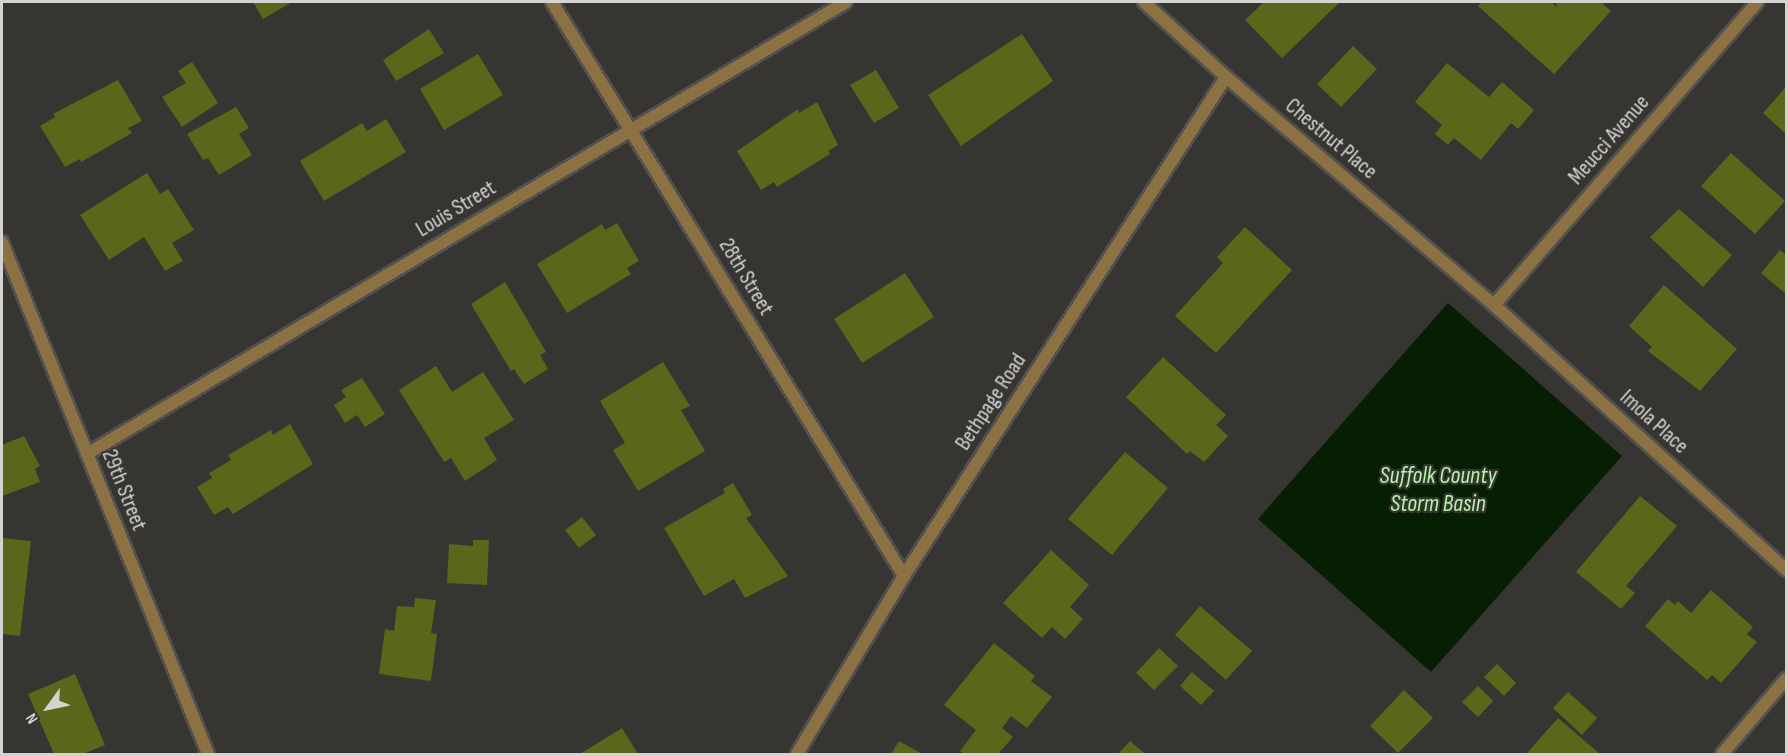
<!DOCTYPE html>
<html>
<head>
<meta charset="utf-8">
<style>
  body { margin:0 }
  #map { position:relative; width:1788px; height:756px; overflow:hidden; background:#363532; font-family:"Sofia Sans Condensed",sans-serif }
  div>[style] { position:absolute }
  [style*='--x'] { left:calc(var(--x)*1px); top:calc(var(--y)*1px); width:calc(var(--w)*1px); rotate:calc(var(--a)*1deg) }
  .water>* { inset:0; background:#061f03 }
  .building>* { inset:0; background:#586719 }
  .roads { filter:drop-shadow(2px 0 #52514f) drop-shadow(-2px 0 #52514f) drop-shadow(0 2px #52514f) drop-shadow(0 -2px #52514f) }
  .minor>* { height:12px; margin:-6px; padding:0 6px; transform-origin:6px; border-radius:6px; background:#8c7142 }
  span { translate:-50% -50%; white-space:nowrap; text-align:center; line-height:1.15; -webkit-text-stroke:4.5px #363532; paint-order:stroke }
  .street-label { font-size:22px; color:#d4d3d1 }
  .water-label { font-size:24px; color:#b0f5a1; font-style:italic }
  .frame { position:absolute; inset:0; border:3px solid #d4d3d1; pointer-events:none }
  .north { position:absolute; left:18px; top:678px; width:60px; height:60px; -webkit-text-stroke:4px #363532; paint-order:stroke; rotate:237deg; font-size:16px; font-weight:700; line-height:24px; text-align:center; color:#d4d3d1 }
  .north::after { content:''; display:block; margin:auto; width:21px; height:27px; background:#d4d3d1; clip-path:polygon(50% 0,100% 100%,50% 72%,0 100%) }
</style>
</head>
<body>
<div id="map">
  <div class="water">
    <i style="clip-path:polygon(1448px 303px,1622px 456px,1431px 672px,1258px 519px)"></i>
  </div>
  <div class="building">
    <i style="clip-path:polygon(253px 2px,292px 2px,263px 19px)"></i>
    <i style="clip-path:polygon(1264px 2px,1340px 2px,1282px 58px,1245px 20px)"></i>
    <i style="clip-path:polygon(1482px 2px,1551px 2px,1557px 7px,1556px 2px,1601px 2px,1611px 11px,1554px 74px,1478px 6px)"></i>
    <i style="clip-path:polygon(429px 29px,444px 53px,396px 81px,383px 60px)"></i>
    <i style="clip-path:polygon(1022px 34px,1053px 81px,961px 146px,928px 95px)"></i>
    <i style="clip-path:polygon(1353px 46px,1377px 69px,1341px 107px,1317px 84px)"></i>
    <i style="clip-path:polygon(478px 54px,503px 95px,444px 130px,420px 89px)"></i>
    <i style="clip-path:polygon(192px 62px,218px 103px,182px 127px,162px 97px,186px 83px,178px 71px)"></i>
    <i style="clip-path:polygon(1447px 63px,1489px 97px,1502px 82px,1534px 110px,1518px 129px,1511px 123px,1481px 160px,1454px 138px,1448px 145px,1435px 134px,1442px 125px,1415px 102px)"></i>
    <i style="clip-path:polygon(876px 70px,899px 108px,874px 123px,850px 85px)"></i>
    <i style="clip-path:polygon(118px 80px,142px 121px,128px 128px,132px 133px,81px 162px,80px 159px,65px 167px,40px 126px,55px 117px,53px 114px)"></i>
    <i style="clip-path:polygon(1786px 87px,1786px 134px,1763px 113px)"></i>
    <i style="clip-path:polygon(817px 102px,838px 145px,828px 151px,830px 154px,777px 187px,774px 182px,761px 190px,737px 151px,798px 109px,799px 113px)"></i>
    <i style="clip-path:polygon(236px 107px,249px 128px,239px 134px,252px 155px,219px 175px,208px 158px,203px 160px,187px 134px)"></i>
    <i style="clip-path:polygon(386px 119px,406px 152px,324px 201px,300px 161px,362px 123px,367px 131px)"></i>
    <i style="clip-path:polygon(1731px 153px,1785px 201px,1755px 234px,1701px 186px)"></i>
    <i style="clip-path:polygon(147px 173px,160px 194px,168px 189px,194px 230px,172px 243px,183px 261px,165px 271px,144px 237px,109px 260px,80px 215px)"></i>
    <i style="clip-path:polygon(1679px 209px,1732px 255px,1703px 287px,1650px 237px)"></i>
    <i style="clip-path:polygon(617px 223px,639px 261px,627px 268px,631px 274px,567px 313px,537px 264px,602px 224px,605px 230px)"></i>
    <i style="clip-path:polygon(1245px 227px,1292px 270px,1216px 353px,1175px 316px,1223px 263px,1217px 257px)"></i>
    <i style="clip-path:polygon(1780px 250px,1786px 255px,1786px 294px,1761px 273px)"></i>
    <i style="clip-path:polygon(905px 273px,934px 317px,862px 363px,834px 319px)"></i>
    <i style="clip-path:polygon(505px 282px,546px 352px,540px 355px,548px 369px,524px 384px,514px 369px,511px 371px,471px 304px)"></i>
    <i style="clip-path:polygon(1664px 285px,1737px 349px,1700px 391px,1648px 351px,1652px 347px,1629px 326px)"></i>
    <i style="clip-path:polygon(1163px 357px,1226px 415px,1216px 425px,1228px 436px,1204px 462px,1190px 451px,1187px 454px,1126px 397px)"></i>
    <i style="clip-path:polygon(663px 362px,690px 406px,681px 410px,705px 451px,638px 491px,613px 450px,625px 443px,600px 401px)"></i>
    <i style="clip-path:polygon(436px 366px,452px 392px,483px 372px,514px 420px,484px 438px,497px 460px,465px 481px,451px 458px,444px 462px,399px 390px)"></i>
    <i style="clip-path:polygon(362px 378px,385px 414px,365px 427px,357px 415px,345px 423px,334px 405px,346px 397px,341px 390px)"></i>
    <i style="clip-path:polygon(290px 424px,313px 464px,233px 514px,228px 507px,214px 515px,197px 487px,212px 478px,209px 473px,231px 460px,228px 455px,271px 430px,273px 435px)"></i>
    <i style="clip-path:polygon(24px 436px,40px 466px,35px 469px,40px 482px,2px 496px,2px 445px)"></i>
    <i style="clip-path:polygon(1125px 452px,1168px 488px,1112px 555px,1068px 519px)"></i>
    <i style="clip-path:polygon(733px 483px,752px 515px,746px 518px,788px 576px,745px 598px,734px 579px,704px 596px,664px 528px,725px 493px,723px 489px)"></i>
    <i style="clip-path:polygon(1640px 496px,1677px 526px,1626px 586px,1635px 593px,1621px 609px,1576px 572px)"></i>
    <i style="clip-path:polygon(582px 517px,596px 535px,579px 548px,565px 530px)"></i>
    <i style="clip-path:polygon(2px 538px,31px 541px,20px 636px,2px 634px)"></i>
    <i style="clip-path:polygon(473px 540px,489px 540px,487px 585px,447px 583px,449px 544px,473px 546px)"></i>
    <i style="clip-path:polygon(1051px 550px,1089px 585px,1070px 607px,1083px 619px,1065px 639px,1052px 627px,1042px 638px,1003px 603px)"></i>
    <i style="clip-path:polygon(1711px 590px,1753px 627px,1747px 634px,1757px 642px,1721px 683px,1712px 675px,1707px 680px,1645px 626px,1668px 599px,1675px 605px,1678px 601px,1691px 613px)"></i>
    <i style="clip-path:polygon(415px 598px,436px 600px,431px 633px,437px 634px,431px 681px,379px 674px,385px 629px,394px 631px,397px 606px,414px 607px)"></i>
    <i style="clip-path:polygon(1200px 606px,1252px 651px,1226px 680px,1175px 635px)"></i>
    <i style="clip-path:polygon(994px 643px,1035px 676px,1031px 681px,1052px 697px,1027px 728px,1011px 716px,1002px 728px,1013px 737px,998px 754px,964px 754px,960px 751px,976px 730px,944px 705px)"></i>
    <i style="clip-path:polygon(1159px 648px,1178px 666px,1154px 690px,1136px 673px)"></i>
    <i style="clip-path:polygon(1497px 664px,1516px 683px,1504px 696px,1484px 677px)"></i>
    <i style="clip-path:polygon(1192px 672px,1214px 691px,1201px 705px,1180px 686px)"></i>
    <i style="clip-path:polygon(75px 674px,105px 745px,83px 754px,54px 754px,28px 694px)"></i>
    <i style="clip-path:polygon(1478px 686px,1493px 701px,1478px 717px,1462px 702px)"></i>
    <i style="clip-path:polygon(1404px 690px,1433px 718px,1398px 753px,1370px 726px)"></i>
    <i style="clip-path:polygon(1568px 692px,1597px 718px,1582px 735px,1553px 708px)"></i>
    <i style="clip-path:polygon(1558px 718px,1600px 754px,1526px 754px)"></i>
    <i style="clip-path:polygon(622px 728px,638px 754px,580px 754px)"></i>
    <i style="clip-path:polygon(899px 741px,922px 754px,891px 754px)"></i>
    <i style="clip-path:polygon(1130px 741px,1145px 754px,1118px 754px)"></i>
  </div>
  <div class="roads">
    <div class="minor">
      <i style="--x:552;--y:2;--w:673;--a:58.48"></i>
      <i style="--x:1144;--y:2;--w:111;--a:42.4"></i>
      <i style="--x:1226;--y:77;--w:352;--a:40.4"></i>
      <i style="--x:1494;--y:305;--w:394;--a:42.2"></i>
      <i style="--x:2;--y:242;--w:552;--a:68.08"></i>
      <i style="--x:1494;--y:305;--w:401;--a:-49"></i>
      <i style="--x:87;--y:454;--w:883;--a:-30.77"></i>
      <i style="--x:797;--y:754;--w:208;--a:-59"></i>
      <i style="--x:904;--y:576;--w:594;--a:-57.17"></i>
      <i style="--x:1722;--y:754;--w:99;--a:-49.5"></i>
    </div>
  </div>
  <div class="street-label">
    <span style="left:1331px;top:139px;rotate:40deg">Chestnut Place</span>
    <span style="left:1609px;top:140px;rotate:-49deg">Meucci Avenue</span>
    <span style="left:456px;top:209px;rotate:-31deg">Louis Street</span>
    <span style="left:746px;top:277px;rotate:59deg">28th Street</span>
    <span style="left:991px;top:402px;rotate:-57deg">Bethpage Road</span>
    <span style="left:1654px;top:422px;rotate:42deg">Imola Place</span>
    <span style="left:124px;top:490px;rotate:68deg">29th Street</span>
  </div>
  <div class="water-label">
    <span style="left:1438px;top:490px">Suffolk County<br>Storm Basin</span>
  </div>
  <div class="frame"></div>
  <div class="north">N</div>
</div>
</body>
</html>
